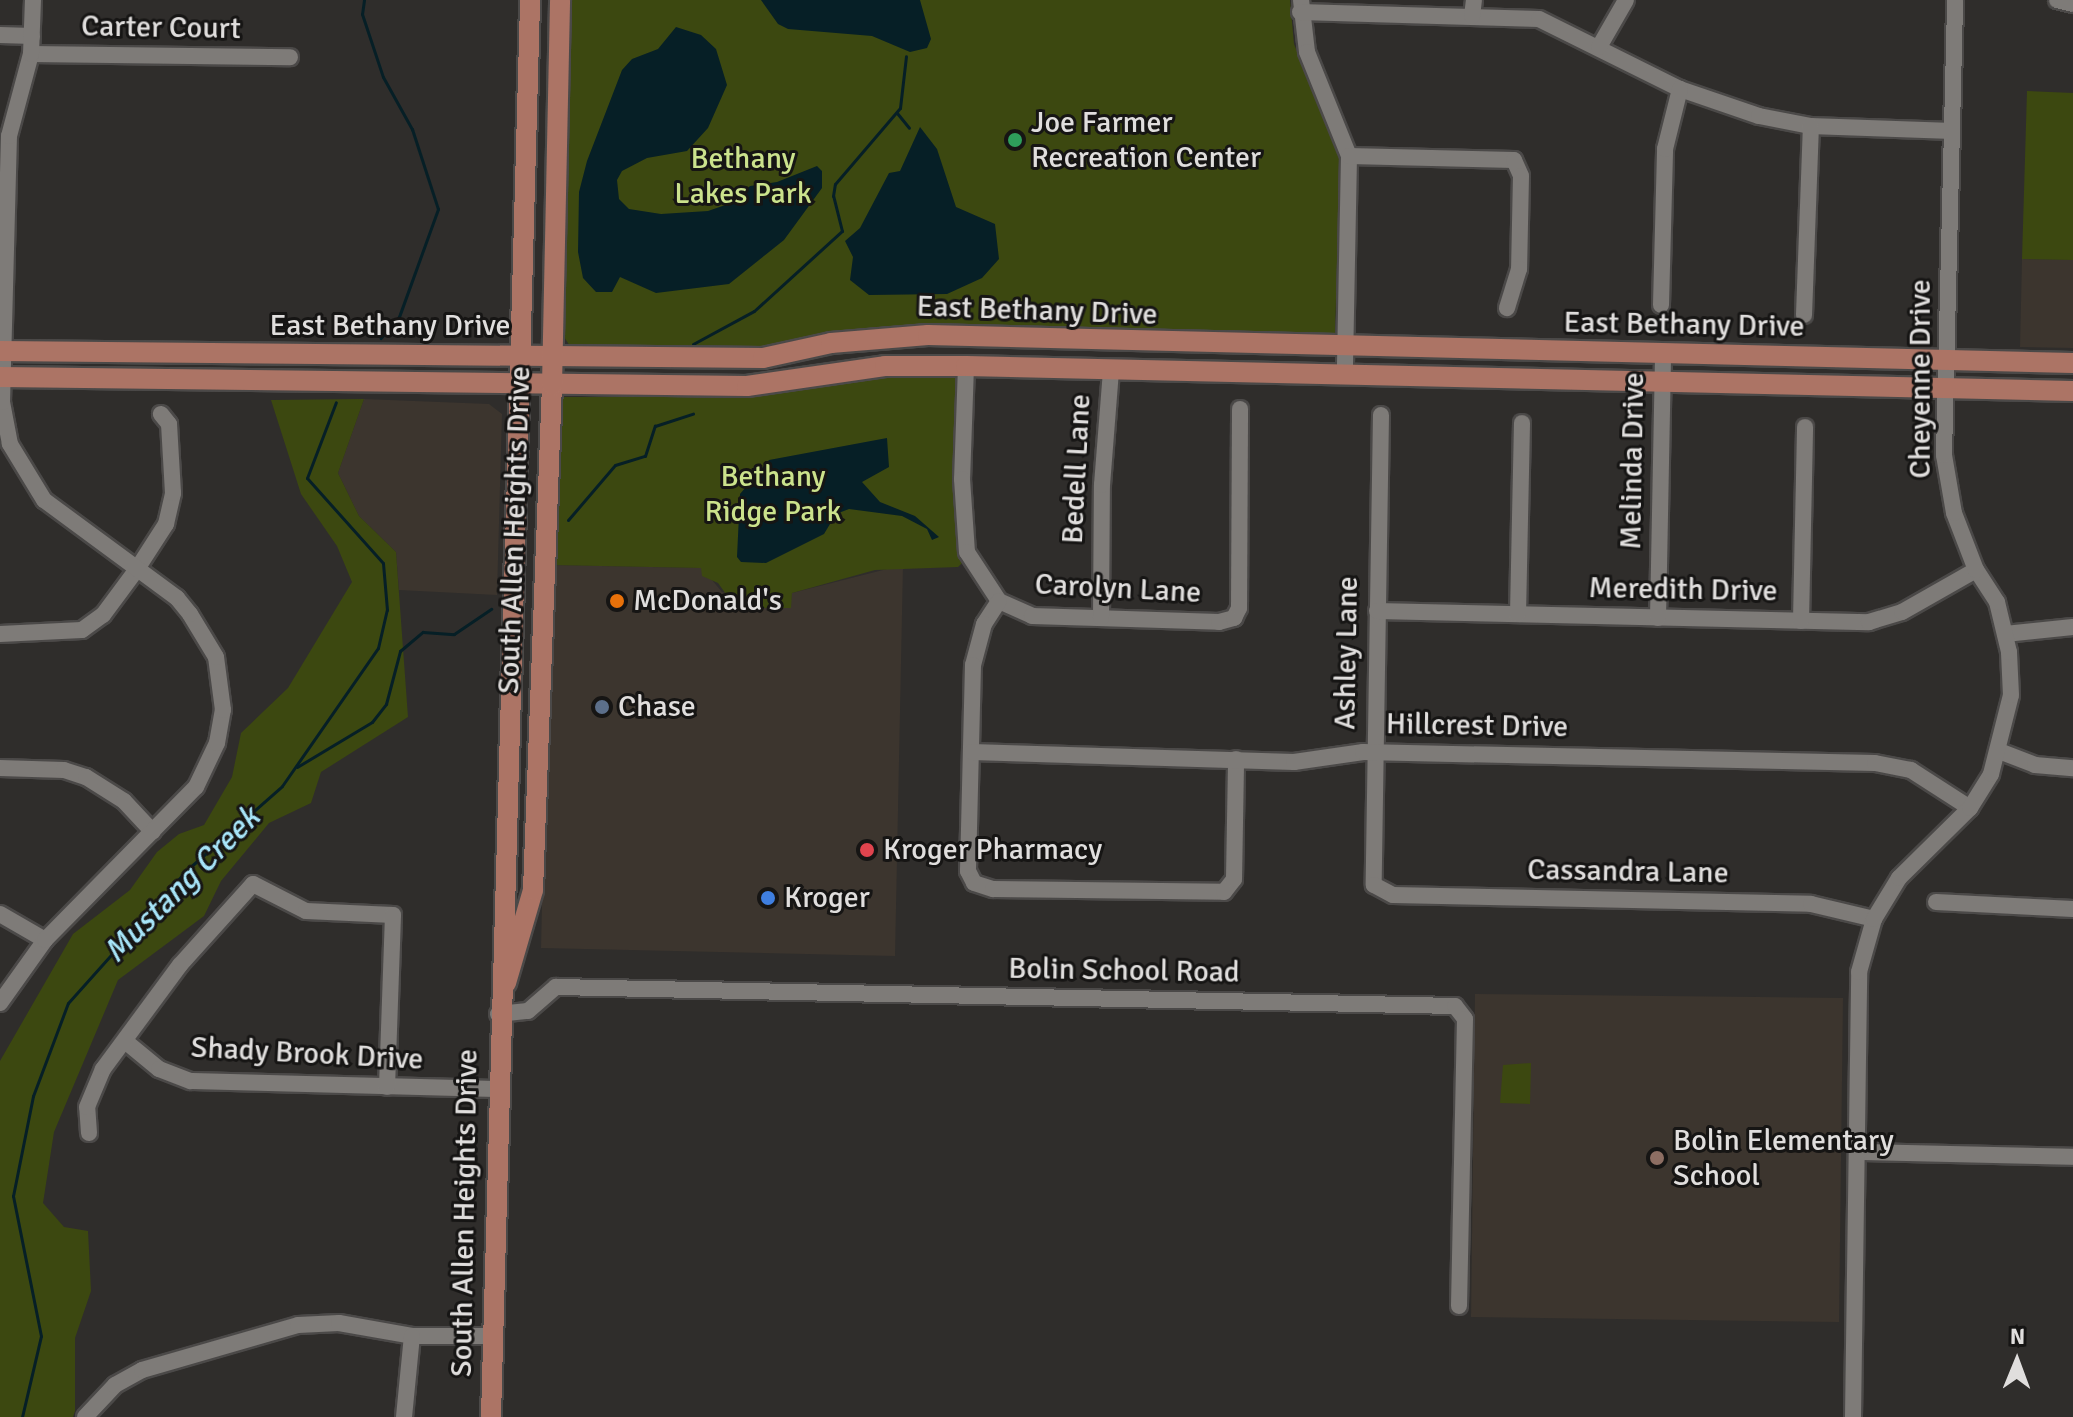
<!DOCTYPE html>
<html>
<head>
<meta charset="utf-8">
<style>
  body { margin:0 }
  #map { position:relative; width:2073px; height:1417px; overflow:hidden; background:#2f2d2b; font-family:Signika,sans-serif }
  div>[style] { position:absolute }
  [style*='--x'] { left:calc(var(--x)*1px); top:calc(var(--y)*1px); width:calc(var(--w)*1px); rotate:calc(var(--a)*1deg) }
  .built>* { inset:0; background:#3c352e }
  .green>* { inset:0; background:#3c4810 }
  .water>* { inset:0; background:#061f26 }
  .stream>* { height:3px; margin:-1.5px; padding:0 1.5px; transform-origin:1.5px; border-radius:1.5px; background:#061f26 }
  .roads { filter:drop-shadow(2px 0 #4b4948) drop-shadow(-2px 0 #4b4948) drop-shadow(0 2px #4b4948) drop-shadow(0 -2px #4b4948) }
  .minor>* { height:16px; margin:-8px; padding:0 8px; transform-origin:8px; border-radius:8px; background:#7e7b78 }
  .major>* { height:20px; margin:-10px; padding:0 10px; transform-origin:10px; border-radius:10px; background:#ac7465 }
  .dots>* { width:22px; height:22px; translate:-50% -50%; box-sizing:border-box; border:4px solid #161514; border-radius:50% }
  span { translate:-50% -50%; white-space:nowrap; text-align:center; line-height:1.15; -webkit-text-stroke:6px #161514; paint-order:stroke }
  .street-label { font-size:30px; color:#e0dedd }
  .poi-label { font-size:30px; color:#e0dedd }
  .left { translate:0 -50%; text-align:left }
  .park-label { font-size:30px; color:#cbe28c }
  .water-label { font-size:32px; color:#a7e5f9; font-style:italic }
  .north { position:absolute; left:1977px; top:1321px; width:80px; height:80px; -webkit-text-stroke:6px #161514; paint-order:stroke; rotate:1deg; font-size:22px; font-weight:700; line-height:32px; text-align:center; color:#e0dedd }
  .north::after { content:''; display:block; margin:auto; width:28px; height:36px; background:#e0dedd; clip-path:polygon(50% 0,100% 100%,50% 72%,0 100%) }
</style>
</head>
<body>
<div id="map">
  <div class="built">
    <i style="clip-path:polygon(2022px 259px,2073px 260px,2073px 348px,2020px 347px)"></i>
    <i style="clip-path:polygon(364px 399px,489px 404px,502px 414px,497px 595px,399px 590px,396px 552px,359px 516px,338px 473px)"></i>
    <i style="clip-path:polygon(550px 565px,702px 568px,722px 592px,790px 608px,792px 593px,903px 565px,895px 956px,541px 948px)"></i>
    <i style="clip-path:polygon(1475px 994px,1843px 998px,1839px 1322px,1471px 1317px)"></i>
  </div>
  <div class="green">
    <i style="clip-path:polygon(569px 0,1290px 0,1294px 44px,1340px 158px,1335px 334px,905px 330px,749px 352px,574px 352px,564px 337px,563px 309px)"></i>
    <i style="clip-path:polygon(2027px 91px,2073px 93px,2073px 260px,2022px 259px)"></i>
    <i style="clip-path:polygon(947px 374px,956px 378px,955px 531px,963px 562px,958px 567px,875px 570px,792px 593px,791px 608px,736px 608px,718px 583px,702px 576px,701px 568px,550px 565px,561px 397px,736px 397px,866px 377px)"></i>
    <i style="clip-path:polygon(364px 399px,338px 473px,359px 516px,396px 552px,408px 717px,321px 772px,311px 803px,269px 823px,221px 881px,204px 916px,118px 980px,54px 1132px,43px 1203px,64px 1227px,88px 1231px,91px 1291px,75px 1338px,75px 1411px,73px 1417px,0 1417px,0 1061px,73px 934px,130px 890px,157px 852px,179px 834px,204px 825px,232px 777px,241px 733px,288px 688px,352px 582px,337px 546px,301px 494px,271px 400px)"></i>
    <i style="clip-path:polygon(1531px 1063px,1530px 1104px,1500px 1103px,1503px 1065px)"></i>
  </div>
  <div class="water">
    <i style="clip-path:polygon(761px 0,920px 0,931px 39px,927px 48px,910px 52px,872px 36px,788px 29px,778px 24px)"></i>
    <i style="clip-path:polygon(676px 27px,701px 35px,716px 49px,727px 85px,708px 128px,687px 151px,647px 158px,622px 171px,617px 180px,619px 199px,629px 209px,661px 214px,708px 211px,734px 202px,750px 186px,777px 182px,817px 166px,822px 171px,822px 188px,784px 240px,729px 284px,656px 293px,620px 277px,612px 292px,596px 292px,583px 278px,578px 252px,579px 192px,587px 161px,622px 70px,632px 59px,658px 49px)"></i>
    <i style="clip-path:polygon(920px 127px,937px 149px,956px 207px,995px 224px,999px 259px,982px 278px,947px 294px,869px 295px,850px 280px,853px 257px,845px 241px,860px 228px,889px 173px,900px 171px)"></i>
    <i style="clip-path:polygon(887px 438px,889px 467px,862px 482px,880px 502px,915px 516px,939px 537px,932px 540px,927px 529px,902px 516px,849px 509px,836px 514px,824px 534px,766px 563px,741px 562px,737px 557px,740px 494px,769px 460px)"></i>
  </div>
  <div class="stream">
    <i style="--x:364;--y:0;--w:14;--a:98"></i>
    <i style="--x:362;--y:14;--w:66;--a:71.6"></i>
    <i style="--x:383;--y:77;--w:60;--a:60.9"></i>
    <i style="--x:412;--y:129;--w:84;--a:72"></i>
    <i style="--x:438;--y:209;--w:115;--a:109.9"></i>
    <i style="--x:399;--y:317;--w:28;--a:131"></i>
    <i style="--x:897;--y:113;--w:19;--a:51"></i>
    <i style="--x:693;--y:344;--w:69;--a:-28.4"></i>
    <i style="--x:754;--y:311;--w:119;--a:-42.3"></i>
    <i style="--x:842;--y:231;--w:36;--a:-104"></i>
    <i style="--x:833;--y:196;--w:12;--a:-81"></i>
    <i style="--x:835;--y:184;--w:100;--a:-49.5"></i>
    <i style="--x:900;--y:108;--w:52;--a:-83.4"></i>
    <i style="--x:568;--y:520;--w:72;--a:-49.5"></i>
    <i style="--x:615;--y:465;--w:31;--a:-17"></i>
    <i style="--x:645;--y:456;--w:32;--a:-72"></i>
    <i style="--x:655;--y:426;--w:40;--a:-18"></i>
    <i style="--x:297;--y:767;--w:87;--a:-31"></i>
    <i style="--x:372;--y:722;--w:23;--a:-52"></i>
    <i style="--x:386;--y:704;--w:55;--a:-75.2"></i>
    <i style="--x:400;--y:651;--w:30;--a:-40"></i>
    <i style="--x:423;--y:632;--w:31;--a:4"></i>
    <i style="--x:454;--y:634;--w:45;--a:-34"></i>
    <i style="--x:22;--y:1417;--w:83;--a:-76.8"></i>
    <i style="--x:41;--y:1336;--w:143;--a:-101.3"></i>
    <i style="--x:13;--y:1196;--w:102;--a:-78.7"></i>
    <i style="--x:33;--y:1096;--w:99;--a:-69.4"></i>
    <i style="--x:68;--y:1003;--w:180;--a:-48.2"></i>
    <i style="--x:188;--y:869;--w:125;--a:-41.4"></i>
    <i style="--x:282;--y:786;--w:168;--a:-55.2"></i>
    <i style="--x:378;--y:648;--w:39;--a:-77"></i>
    <i style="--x:387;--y:610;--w:47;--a:-94.9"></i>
    <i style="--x:383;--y:563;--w:114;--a:-131.8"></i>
    <i style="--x:307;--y:478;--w:81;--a:-69.1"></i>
  </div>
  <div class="roads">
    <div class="minor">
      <i style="--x:1301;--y:0;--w:52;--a:83.4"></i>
      <i style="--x:1307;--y:52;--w:112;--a:68"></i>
      <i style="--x:1349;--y:156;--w:218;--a:91.1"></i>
      <i style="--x:2057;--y:0;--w:16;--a:14"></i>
      <i style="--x:1300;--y:12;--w:239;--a:1.7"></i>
      <i style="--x:1539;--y:19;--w:157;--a:26.4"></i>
      <i style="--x:1680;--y:89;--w:83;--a:18.9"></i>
      <i style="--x:1759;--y:116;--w:53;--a:10.9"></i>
      <i style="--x:1811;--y:126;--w:141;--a:2"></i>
      <i style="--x:1472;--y:16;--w:16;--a:-83"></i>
      <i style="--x:0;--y:35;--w:32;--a:2"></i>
      <i style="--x:1599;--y:47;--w:54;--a:-60.1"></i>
      <i style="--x:31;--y:54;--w:259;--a:0.7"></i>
      <i style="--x:1349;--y:156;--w:165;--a:1.4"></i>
      <i style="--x:1514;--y:160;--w:17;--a:66"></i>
      <i style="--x:1521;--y:176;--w:93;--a:91.2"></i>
      <i style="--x:1519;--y:269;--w:41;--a:107.1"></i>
      <i style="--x:1661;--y:305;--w:156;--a:-88.5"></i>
      <i style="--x:1665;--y:149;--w:62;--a:-76"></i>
      <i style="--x:1804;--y:315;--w:189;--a:-87.9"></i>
      <i style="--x:966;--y:366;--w:113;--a:92"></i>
      <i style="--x:962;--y:479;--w:73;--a:86.1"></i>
      <i style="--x:967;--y:552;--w:59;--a:56.9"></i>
      <i style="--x:999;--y:601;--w:36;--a:24"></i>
      <i style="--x:1032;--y:616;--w:187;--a:1.8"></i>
      <i style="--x:1219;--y:622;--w:16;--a:-15"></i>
      <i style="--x:1234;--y:618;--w:11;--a:-63"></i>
      <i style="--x:1239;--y:608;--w:199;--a:-89.7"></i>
      <i style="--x:1381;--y:415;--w:470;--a:90.9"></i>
      <i style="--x:1374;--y:885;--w:21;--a:28"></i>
      <i style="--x:1393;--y:895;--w:418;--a:1.2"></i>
      <i style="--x:1811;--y:904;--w:65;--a:13.4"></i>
      <i style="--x:999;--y:601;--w:27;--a:123"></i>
      <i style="--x:984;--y:624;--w:42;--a:105"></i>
      <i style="--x:973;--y:665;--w:206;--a:91.4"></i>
      <i style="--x:968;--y:871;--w:13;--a:63"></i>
      <i style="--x:974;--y:883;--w:20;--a:18"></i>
      <i style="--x:993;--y:889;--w:231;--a:0.7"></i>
      <i style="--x:1224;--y:892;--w:16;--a:-52"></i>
      <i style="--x:1234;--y:879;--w:120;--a:-89"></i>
      <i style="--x:1377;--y:611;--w:492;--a:1.3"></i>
      <i style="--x:1869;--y:622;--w:34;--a:-17"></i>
      <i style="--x:1902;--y:612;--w:85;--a:-29.6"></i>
      <i style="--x:1518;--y:614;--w:191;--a:-88.8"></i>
      <i style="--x:1101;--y:618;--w:133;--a:-89.6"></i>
      <i style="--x:1102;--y:485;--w:115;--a:-85.5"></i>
      <i style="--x:1658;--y:618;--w:264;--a:-88.9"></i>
      <i style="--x:1801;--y:621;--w:194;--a:-88.8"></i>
      <i style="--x:0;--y:634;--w:82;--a:-2.8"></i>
      <i style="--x:82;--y:630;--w:26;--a:-36"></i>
      <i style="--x:103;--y:615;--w:57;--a:-53.5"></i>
      <i style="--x:137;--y:569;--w:54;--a:-57.2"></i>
      <i style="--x:166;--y:524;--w:32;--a:-77"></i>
      <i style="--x:173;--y:493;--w:69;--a:-93.3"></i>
      <i style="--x:169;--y:424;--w:13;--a:-129"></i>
      <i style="--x:2005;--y:634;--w:68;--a:-5.9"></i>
      <i style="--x:1999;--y:751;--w:39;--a:21"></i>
      <i style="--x:2035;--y:765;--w:38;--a:5"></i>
      <i style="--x:972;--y:752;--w:322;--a:1.8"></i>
      <i style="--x:1294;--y:762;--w:70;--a:-8.2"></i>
      <i style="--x:1363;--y:752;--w:512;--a:1.23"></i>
      <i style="--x:1875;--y:763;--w:37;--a:11"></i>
      <i style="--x:1911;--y:770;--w:70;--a:32.8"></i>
      <i style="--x:0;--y:768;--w:64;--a:1.8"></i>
      <i style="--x:64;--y:770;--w:23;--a:18"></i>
      <i style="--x:86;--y:777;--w:45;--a:32.3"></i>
      <i style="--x:124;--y:801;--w:42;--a:46.9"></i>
      <i style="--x:1936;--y:902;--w:137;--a:2.9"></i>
      <i style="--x:0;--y:914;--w:52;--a:30"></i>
      <i style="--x:0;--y:1003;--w:77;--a:-54.5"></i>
      <i style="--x:45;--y:940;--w:215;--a:-45.4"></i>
      <i style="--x:196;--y:787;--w:49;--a:-64.5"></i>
      <i style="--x:217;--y:743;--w:34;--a:-80"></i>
      <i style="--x:223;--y:710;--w:53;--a:-97.5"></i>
      <i style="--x:216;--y:657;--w:50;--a:-121.2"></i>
      <i style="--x:190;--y:614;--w:21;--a:-129"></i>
      <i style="--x:177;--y:598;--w:165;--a:-143.6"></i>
      <i style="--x:44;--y:500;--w:66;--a:-121.3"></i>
      <i style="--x:10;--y:444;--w:43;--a:-100.8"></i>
      <i style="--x:2;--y:402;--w:266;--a:-88.5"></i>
      <i style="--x:9;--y:136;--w:85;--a:-75"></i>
      <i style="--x:31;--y:54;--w:54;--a:-87.9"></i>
      <i style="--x:498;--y:1014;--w:30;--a:-6"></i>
      <i style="--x:528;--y:1011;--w:37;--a:-41"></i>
      <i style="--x:556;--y:987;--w:899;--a:1.21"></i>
      <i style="--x:1455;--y:1006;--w:16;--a:52"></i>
      <i style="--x:1465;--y:1019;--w:287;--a:91.2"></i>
      <i style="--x:125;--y:1041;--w:44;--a:39.5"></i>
      <i style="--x:159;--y:1069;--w:34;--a:21"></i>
      <i style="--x:191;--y:1081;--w:306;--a:1.5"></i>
      <i style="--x:89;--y:1133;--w:26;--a:-94"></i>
      <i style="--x:87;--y:1107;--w:41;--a:-67.2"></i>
      <i style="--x:103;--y:1069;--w:129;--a:-53.5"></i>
      <i style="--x:180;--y:965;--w:109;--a:-48"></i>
      <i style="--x:253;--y:884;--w:59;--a:27"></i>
      <i style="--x:306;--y:911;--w:87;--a:2.6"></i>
      <i style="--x:393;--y:915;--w:172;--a:92"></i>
      <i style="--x:1860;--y:1152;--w:213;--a:1.3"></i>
      <i style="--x:85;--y:1417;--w:44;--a:-46.8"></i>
      <i style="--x:115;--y:1385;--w:31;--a:-29"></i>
      <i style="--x:142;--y:1370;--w:162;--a:-16.1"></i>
      <i style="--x:298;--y:1325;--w:41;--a:-2.8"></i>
      <i style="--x:339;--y:1323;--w:74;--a:10.1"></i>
      <i style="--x:412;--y:1336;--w:80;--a:0"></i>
      <i style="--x:404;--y:1417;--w:81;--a:-84.4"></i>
      <i style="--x:1853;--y:1417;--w:445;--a:-89.2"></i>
      <i style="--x:1859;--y:972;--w:55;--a:-74.2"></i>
      <i style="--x:1874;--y:919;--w:48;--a:-58.6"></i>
      <i style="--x:1899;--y:878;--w:100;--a:-44.6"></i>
      <i style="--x:1970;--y:808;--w:40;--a:-58"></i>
      <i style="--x:1991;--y:774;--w:81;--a:-75.8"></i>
      <i style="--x:2011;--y:695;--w:43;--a:-92.7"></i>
      <i style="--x:2009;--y:652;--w:51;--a:-103.5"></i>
      <i style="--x:1997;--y:602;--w:38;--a:-123"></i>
      <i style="--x:1976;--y:570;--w:61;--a:-111.1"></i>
      <i style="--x:1954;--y:513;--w:59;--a:-99.8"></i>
      <i style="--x:1944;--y:455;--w:455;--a:-88.6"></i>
    </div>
    <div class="major">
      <i style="--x:0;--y:351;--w:763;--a:0.53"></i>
      <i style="--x:763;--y:358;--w:70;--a:-12.4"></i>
      <i style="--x:831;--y:343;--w:97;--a:-4.7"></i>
      <i style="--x:928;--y:335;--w:1145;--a:1.4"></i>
      <i style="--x:0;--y:377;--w:747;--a:0.69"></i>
      <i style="--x:747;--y:386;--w:139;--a:-8.2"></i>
      <i style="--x:885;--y:366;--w:81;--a:0"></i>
      <i style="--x:966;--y:366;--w:1107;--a:1.29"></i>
      <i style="--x:506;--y:983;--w:97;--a:-73.8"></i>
      <i style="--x:533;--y:890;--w:505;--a:-87.85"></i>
      <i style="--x:552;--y:385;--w:385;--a:-88.8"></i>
      <i style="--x:491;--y:1417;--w:1418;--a:-88.42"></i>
    </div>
  </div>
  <div class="dots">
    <i style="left:1015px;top:140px;background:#2e9e5b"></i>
    <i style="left:617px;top:601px;background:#e8710a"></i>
    <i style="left:602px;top:707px;background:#5c6f8a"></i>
    <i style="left:867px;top:850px;background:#e0444e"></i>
    <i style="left:768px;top:898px;background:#3f7fe0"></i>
    <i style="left:1657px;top:1158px;background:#8d6e63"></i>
  </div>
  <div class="street-label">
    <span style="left:161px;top:28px;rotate:1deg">Carter Court</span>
    <span style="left:1037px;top:311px;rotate:2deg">East Bethany Drive</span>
    <span style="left:1684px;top:325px;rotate:1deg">East Bethany Drive</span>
    <span style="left:390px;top:326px">East Bethany Drive</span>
    <span style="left:1921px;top:379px;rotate:-90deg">Cheyenne Drive</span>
    <span style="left:1633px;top:461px;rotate:-89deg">Melinda Drive</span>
    <span style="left:1077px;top:469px;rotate:-87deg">Bedell Lane</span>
    <span style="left:515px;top:530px;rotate:-88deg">South Allen Heights Drive</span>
    <span style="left:1118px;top:589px;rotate:3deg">Carolyn Lane</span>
    <span style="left:1683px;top:590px;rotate:1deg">Meredith Drive</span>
    <span style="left:1347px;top:653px;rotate:-89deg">Ashley Lane</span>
    <span style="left:1477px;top:726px;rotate:1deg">Hillcrest Drive</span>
    <span style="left:1628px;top:872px;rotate:1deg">Cassandra Lane</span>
    <span style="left:1124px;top:971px;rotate:1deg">Bolin School Road</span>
    <span style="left:307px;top:1054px;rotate:3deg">Shady Brook Drive</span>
    <span style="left:465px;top:1213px;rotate:-89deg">South Allen Heights Drive</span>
  </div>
  <div class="poi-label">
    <span class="left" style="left:1031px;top:140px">Joe Farmer<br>Recreation Center</span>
    <span class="left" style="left:633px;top:601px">McDonald's</span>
    <span class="left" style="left:618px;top:707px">Chase</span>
    <span class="left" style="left:883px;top:850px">Kroger Pharmacy</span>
    <span class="left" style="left:784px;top:898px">Kroger</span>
    <span class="left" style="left:1673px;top:1158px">Bolin Elementary<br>School</span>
  </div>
  <div class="park-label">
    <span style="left:743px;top:176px">Bethany<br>Lakes Park</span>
    <span style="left:773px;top:494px">Bethany<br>Ridge Park</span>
  </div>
  <div class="water-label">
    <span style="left:182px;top:885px;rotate:-45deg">Mustang Creek</span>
  </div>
  <div class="north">N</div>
</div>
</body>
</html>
